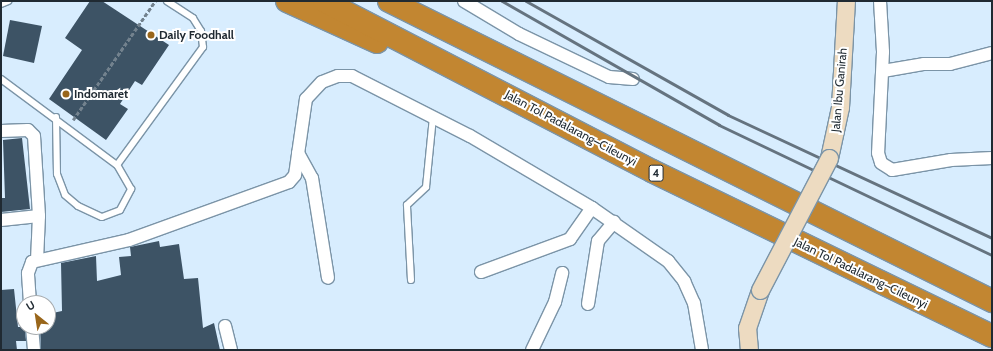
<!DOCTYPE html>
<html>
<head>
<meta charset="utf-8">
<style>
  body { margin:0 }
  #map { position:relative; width:993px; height:351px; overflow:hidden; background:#d8edfe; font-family:Cabin,sans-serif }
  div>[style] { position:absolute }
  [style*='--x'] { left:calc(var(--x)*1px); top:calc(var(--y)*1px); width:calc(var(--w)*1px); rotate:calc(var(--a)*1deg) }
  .building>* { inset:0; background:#3d5365 }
  .path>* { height:2.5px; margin-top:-1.25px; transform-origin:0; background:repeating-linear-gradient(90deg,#73828e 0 4px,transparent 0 6px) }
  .roads { filter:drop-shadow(1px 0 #7b94a7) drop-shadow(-1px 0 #7b94a7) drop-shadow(0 1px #7b94a7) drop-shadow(0 -1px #7b94a7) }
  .lane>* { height:6px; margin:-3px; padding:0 3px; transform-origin:3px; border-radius:3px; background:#fff }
  .street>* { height:12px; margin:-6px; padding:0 6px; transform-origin:6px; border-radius:6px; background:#fff }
  .secondary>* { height:17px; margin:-8.5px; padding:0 8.5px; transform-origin:8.5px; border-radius:8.5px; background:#eddbc1 }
  .highway>* { height:22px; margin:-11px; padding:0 11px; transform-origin:11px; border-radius:11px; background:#c28631 }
  .rail>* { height:3px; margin:-1.5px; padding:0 1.5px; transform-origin:1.5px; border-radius:1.5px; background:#65737f }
  .bridges { filter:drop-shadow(1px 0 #7b94a7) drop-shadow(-1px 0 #7b94a7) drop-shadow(0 1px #7b94a7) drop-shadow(0 -1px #7b94a7) }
  .secondary-bridge>* { height:17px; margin:-8.5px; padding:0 8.5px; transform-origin:8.5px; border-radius:8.5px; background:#eddbc1 }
  .dots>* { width:11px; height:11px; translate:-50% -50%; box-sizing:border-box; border:2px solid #fff; border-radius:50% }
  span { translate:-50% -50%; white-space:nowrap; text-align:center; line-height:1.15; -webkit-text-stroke:4px #fff; paint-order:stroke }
  .shield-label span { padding:1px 3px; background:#fff; border:1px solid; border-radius:3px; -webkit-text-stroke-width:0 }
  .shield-label { font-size:11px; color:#202a32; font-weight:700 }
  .poi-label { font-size:12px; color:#202a32; font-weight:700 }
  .left { translate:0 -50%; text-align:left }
  .street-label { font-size:12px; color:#202a32 }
  .frame { position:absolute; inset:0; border:2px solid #202a32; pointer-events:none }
  .north { position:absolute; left:16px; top:295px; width:40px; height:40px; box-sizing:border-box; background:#fff; border:1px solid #a6aaad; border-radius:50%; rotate:330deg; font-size:11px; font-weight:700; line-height:16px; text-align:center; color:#202a32 }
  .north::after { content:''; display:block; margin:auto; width:14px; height:18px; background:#99661b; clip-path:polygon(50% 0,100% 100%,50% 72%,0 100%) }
</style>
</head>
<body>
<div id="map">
  <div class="building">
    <i style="clip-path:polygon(90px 1px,102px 1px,169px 45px,142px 85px,135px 81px,120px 104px,128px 109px,106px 140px,49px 99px,82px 50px,65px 38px)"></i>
    <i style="clip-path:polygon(10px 20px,42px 26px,34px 63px,3px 56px)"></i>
    <i style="clip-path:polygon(22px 138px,30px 209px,1px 212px,1px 198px,5px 198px,3px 140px)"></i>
    <i style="clip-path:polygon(159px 241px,160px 247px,179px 244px,184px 279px,198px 278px,203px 328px,214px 323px,220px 350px,41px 350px,40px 327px,48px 327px,48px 314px,62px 311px,61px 263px,96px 256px,97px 281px,121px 275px,119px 257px,131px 256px,130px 247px)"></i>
    <i style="clip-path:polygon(14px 289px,18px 327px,25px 327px,26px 341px,16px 341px,17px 350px,1px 350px,1px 290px)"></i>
  </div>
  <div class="path">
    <i style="--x:73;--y:120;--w:145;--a:-55.4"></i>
  </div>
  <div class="roads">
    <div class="lane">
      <i style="--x:1;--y:4;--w:8;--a:-23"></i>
      <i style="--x:1;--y:79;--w:144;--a:36.6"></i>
      <i style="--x:117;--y:165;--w:146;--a:-53.9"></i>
      <i style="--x:203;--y:47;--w:16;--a:-97"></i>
      <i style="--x:201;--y:31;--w:15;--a:-122"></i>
      <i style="--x:193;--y:18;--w:31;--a:-147"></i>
      <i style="--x:56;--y:117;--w:57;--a:89"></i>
      <i style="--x:57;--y:174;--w:22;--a:69"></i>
      <i style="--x:65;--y:195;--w:17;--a:40"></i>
      <i style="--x:78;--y:206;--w:26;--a:25"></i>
      <i style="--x:102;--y:217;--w:19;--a:-21"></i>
      <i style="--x:120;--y:210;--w:24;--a:-62"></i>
      <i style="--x:131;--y:189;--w:28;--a:-120"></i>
      <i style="--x:411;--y:280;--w:75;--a:-93.1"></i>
      <i style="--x:407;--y:205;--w:26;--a:-43"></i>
      <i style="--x:426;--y:187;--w:70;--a:-84.3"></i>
    </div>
    <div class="street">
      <i style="--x:464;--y:1;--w:64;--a:31"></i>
      <i style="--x:519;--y:34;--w:100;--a:25.5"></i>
      <i style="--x:609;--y:77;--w:24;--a:5"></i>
      <i style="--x:880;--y:1;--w:51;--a:86.6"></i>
      <i style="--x:883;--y:52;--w:101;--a:92.8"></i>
      <i style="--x:878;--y:153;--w:10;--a:73"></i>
      <i style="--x:881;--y:163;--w:13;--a:32"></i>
      <i style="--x:892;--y:170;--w:60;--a:-9.6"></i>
      <i style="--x:951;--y:160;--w:41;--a:-2.8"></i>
      <i style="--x:883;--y:71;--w:42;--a:-9.7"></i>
      <i style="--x:924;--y:64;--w:26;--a:0"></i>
      <i style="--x:950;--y:64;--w:43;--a:-14.7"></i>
      <i style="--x:1;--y:131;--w:27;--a:-2"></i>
      <i style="--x:28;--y:130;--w:8;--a:45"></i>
      <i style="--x:34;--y:136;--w:80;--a:86.4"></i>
      <i style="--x:39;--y:216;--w:44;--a:92.6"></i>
      <i style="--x:298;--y:153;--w:29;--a:61"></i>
      <i style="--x:312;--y:178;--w:101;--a:80.9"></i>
      <i style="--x:1;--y:220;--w:38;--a:-6"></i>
      <i style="--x:481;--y:272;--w:95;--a:-20.3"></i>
      <i style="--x:570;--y:239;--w:38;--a:-55"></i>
      <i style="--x:30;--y:303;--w:30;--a:-94"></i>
      <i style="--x:28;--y:273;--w:12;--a:-70"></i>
      <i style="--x:32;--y:262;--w:99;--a:-12.8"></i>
      <i style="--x:129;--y:240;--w:170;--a:-19.9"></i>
      <i style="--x:289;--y:182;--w:9;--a:-49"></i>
      <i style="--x:295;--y:175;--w:77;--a:-81.8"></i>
      <i style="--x:306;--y:99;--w:23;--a:-47"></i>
      <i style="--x:322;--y:82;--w:17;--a:-21"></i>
      <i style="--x:338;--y:76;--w:14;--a:0"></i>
      <i style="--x:352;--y:76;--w:132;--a:27"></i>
      <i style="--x:470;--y:136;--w:142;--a:30.5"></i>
      <i style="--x:592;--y:208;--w:93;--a:34.9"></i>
      <i style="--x:668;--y:261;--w:26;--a:51"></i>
      <i style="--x:684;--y:281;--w:24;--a:66"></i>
      <i style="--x:694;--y:303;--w:48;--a:80.3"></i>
      <i style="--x:588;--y:304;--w:64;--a:-81"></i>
      <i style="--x:598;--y:241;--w:25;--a:-50"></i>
      <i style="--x:225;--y:326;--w:25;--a:76"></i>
      <i style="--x:32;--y:327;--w:23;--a:85"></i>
      <i style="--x:532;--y:350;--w:53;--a:-64.4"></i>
      <i style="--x:555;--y:302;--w:30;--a:-76"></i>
    </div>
    <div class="secondary">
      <i style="--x:829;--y:158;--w:52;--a:-77.8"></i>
      <i style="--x:840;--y:107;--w:106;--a:-86.8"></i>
      <i style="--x:749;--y:350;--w:22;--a:-95"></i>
      <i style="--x:747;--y:328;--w:40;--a:-71.1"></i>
    </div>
    <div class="highway">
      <i style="--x:287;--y:1;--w:99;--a:24.5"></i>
      <i style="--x:324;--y:1;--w:369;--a:27.4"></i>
      <i style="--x:652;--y:171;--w:378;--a:25.9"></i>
      <i style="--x:389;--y:1;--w:674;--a:26.45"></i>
    </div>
  </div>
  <div class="rail">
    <i style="--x:502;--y:1;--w:250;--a:29.7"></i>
    <i style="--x:719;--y:125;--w:302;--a:25.5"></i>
    <i style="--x:526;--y:1;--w:232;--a:29.4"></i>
    <i style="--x:728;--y:115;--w:291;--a:25"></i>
  </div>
  <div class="bridges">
    <div class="secondary-bridge">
      <i style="--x:760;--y:290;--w:149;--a:-62.4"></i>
    </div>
  </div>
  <div class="dots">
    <i style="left:151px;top:35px;background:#99661b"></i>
    <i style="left:66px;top:94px;background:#99661b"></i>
  </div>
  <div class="shield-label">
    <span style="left:656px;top:173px">4</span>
  </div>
  <div class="poi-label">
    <span class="left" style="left:159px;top:35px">Daily Foodhall</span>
    <span class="left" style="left:74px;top:94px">Indomaret</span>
  </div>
  <div class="street-label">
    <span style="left:839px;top:90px;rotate:-85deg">Jalan Ibu Ganirah</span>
    <span style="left:571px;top:128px;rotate:28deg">Jalan Tol Padalarang–Cileunyi</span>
    <span style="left:861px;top:273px;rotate:26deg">Jalan Tol Padalarang–Cileunyi</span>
  </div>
  <div class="frame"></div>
  <div class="north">U</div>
</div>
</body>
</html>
